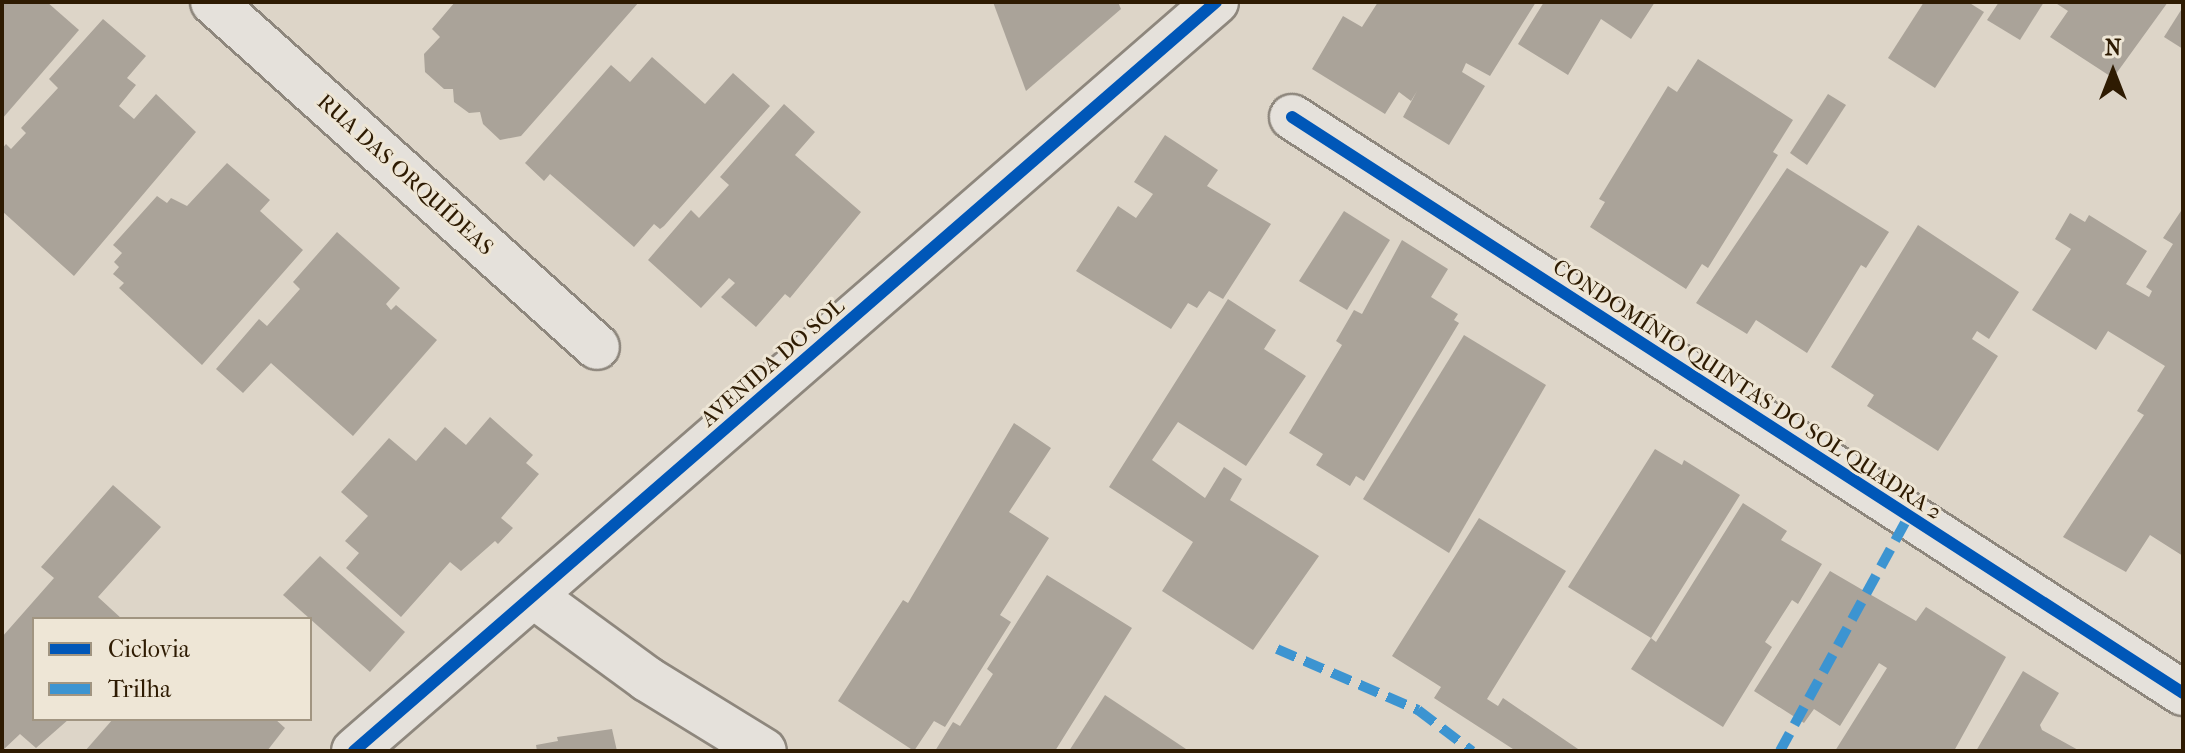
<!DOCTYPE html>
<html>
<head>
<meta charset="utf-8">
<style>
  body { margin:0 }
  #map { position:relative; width:2185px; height:753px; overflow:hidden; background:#ddd5c8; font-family:"IM FELL French Canon",serif }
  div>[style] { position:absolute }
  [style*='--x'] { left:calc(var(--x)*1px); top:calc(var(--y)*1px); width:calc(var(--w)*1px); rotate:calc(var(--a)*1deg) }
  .building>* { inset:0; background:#aaa399 }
  .roads { filter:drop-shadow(2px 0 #8e877d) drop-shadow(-2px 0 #8e877d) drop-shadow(0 2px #8e877d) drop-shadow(0 -2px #8e877d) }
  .minor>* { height:44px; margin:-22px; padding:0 22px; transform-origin:22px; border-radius:22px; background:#e5e1db }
  .tertiary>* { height:44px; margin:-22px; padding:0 22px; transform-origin:22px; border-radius:22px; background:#e5e1db }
  .quiet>* { height:10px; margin-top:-5px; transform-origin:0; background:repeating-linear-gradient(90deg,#3c94d1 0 20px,transparent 0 30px) }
  .cycleway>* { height:12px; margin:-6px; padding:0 6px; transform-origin:6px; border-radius:6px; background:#0057b8 }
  span { translate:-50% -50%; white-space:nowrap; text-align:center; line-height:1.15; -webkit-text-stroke:6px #eee6d6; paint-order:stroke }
  .street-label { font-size:22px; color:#2e1b02 }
  .frame { position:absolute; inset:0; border:4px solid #2e1b02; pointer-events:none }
  .legend { position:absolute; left:32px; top:617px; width:280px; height:104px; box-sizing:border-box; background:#eee6d6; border:2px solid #a19581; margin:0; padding:10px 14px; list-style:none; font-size:24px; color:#2e1b02 }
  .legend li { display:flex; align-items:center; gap:16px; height:40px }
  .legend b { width:40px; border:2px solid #a19581 }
  .north { position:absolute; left:2073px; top:32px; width:80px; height:80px; -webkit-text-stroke:6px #eee6d6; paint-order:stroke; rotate:0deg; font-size:22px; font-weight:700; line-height:32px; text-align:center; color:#2e1b02 }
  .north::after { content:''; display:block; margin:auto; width:28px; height:36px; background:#2e1b02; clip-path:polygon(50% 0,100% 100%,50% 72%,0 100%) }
</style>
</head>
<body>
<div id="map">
  <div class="building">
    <i style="clip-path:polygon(2px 2px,47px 2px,79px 30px,2px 119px)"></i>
    <i style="clip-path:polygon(455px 2px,639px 2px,521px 136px,500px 140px,483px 124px,480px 112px,469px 113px,454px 102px,453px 89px,444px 89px,425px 72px,424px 54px,440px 37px,432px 29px)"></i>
    <i style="clip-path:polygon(993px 2px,1118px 2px,1121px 9px,1026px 91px)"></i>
    <i style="clip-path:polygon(1378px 2px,1536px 2px,1490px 76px,1466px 63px,1462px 72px,1485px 86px,1449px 145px,1403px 117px,1417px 91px,1411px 101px,1399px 92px,1385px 114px,1312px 69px,1343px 16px,1362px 27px)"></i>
    <i style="clip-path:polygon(1544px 2px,1655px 2px,1631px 39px,1601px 19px,1568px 75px,1518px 44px)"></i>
    <i style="clip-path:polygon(1924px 2px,1968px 2px,1984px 12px,1935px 88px,1888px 58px)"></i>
    <i style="clip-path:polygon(1999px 2px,2044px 2px,2020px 40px,1987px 20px)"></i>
    <i style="clip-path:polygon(2054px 2px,2168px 2px,2113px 78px,2050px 37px,2068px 11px)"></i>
    <i style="clip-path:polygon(2183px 7px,2183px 49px,2164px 37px)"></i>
    <i style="clip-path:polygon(103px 19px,146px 56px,127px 78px,136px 85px,119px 106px,134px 119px,156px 94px,196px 132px,74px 276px,2px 211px,2px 149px,6px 144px,11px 149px,26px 133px,21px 128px,58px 88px,49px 79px)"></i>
    <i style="clip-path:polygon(652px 57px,705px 104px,733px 73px,770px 106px,664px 226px,660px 229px,654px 224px,634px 247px,550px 174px,544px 181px,525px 163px,611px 65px,630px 82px)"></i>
    <i style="clip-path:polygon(1698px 59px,1793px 120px,1773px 152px,1778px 155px,1708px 268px,1702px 264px,1686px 289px,1590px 227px,1605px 202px,1599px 199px,1668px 86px,1677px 92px)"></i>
    <i style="clip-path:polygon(1828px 94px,1846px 105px,1807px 165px,1790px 153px)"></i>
    <i style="clip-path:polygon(784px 104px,815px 132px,795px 155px,861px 212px,790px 298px,785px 294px,756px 327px,721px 297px,735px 283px,729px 278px,701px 308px,648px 260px,691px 210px,699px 218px,729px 185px,720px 177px)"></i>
    <i style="clip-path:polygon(1165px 135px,1218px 170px,1207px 186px,1271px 224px,1223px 299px,1209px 291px,1197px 308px,1188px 303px,1171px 329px,1076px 271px,1118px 206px,1136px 218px,1153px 194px,1134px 182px)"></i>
    <i style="clip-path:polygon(227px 163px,270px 200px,260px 211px,303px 250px,202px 365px,119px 288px,124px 283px,113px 274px,119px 267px,114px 262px,122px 253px,113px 245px,157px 196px,167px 203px,171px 198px,187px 206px)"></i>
    <i style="clip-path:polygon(1787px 168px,1889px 232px,1866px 268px,1861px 265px,1807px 353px,1756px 320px,1747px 334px,1696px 303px)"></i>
    <i style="clip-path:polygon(2183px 208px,2183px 556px,2150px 535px,2126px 572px,2063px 537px,2144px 415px,2137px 411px,2165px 366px,2108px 331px,2096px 350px,2032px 310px,2071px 249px,2055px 239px,2070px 213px,2085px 222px,2089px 215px,2147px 251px,2126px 284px,2149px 297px,2152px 291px,2146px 287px,2173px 244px,2163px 238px)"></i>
    <i style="clip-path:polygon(1344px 211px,1390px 240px,1347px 310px,1299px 281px)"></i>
    <i style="clip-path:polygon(1918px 225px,2019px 292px,1989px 339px,1977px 331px,1972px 339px,1998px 356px,1938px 451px,1867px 406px,1874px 395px,1831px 367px)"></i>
    <i style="clip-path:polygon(337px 232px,400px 288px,386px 304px,391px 310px,396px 305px,437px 340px,353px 436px,271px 363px,243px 393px,216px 369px,259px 319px,267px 326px,300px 289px,293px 282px)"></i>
    <i style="clip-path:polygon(1402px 240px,1448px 269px,1431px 297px,1458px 314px,1454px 320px,1459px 323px,1364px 481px,1356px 476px,1350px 486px,1316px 465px,1323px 454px,1289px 433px,1342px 345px,1336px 341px,1354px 310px,1362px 314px)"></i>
    <i style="clip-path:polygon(1228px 299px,1276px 330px,1264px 349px,1306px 376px,1246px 466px,1178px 422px,1152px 460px,1205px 498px,1224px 467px,1242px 479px,1230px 500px,1319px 556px,1253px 650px,1162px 591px,1193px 542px,1109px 487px)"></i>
    <i style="clip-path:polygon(1464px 335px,1546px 385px,1449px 553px,1363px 499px)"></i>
    <i style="clip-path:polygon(490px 417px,533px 455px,526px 463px,539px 474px,501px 518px,513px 528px,498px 544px,495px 541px,461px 571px,450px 562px,401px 617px,346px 568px,359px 553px,345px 541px,368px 516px,341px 492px,389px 438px,416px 461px,445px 427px,466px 445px)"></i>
    <i style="clip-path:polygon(1014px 423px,1051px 448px,1009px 512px,1049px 538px,1000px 615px,1011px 622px,945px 727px,934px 721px,914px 751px,838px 701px,903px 600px,908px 603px)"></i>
    <i style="clip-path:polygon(1655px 449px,1682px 465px,1684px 460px,1740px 495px,1651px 638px,1568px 587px)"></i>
    <i style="clip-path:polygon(113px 485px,161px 527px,98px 597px,122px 619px,34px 619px,34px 719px,69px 719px,36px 748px,20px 734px,2px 751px,2px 637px,54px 578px,41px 567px)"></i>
    <i style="clip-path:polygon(1743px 503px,1787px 531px,1781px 540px,1822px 564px,1798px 604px,1792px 600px,1765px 642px,1772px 647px,1723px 727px,1631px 669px,1651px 638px,1656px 642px)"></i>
    <i style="clip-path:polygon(1479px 518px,1566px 571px,1487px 699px,1498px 706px,1503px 698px,1581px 751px,1516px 751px,1434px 698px,1441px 687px,1392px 656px)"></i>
    <i style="clip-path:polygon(320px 556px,405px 632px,370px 672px,283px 595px)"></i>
    <i style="clip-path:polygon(1830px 571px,1916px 621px,1926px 607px,2006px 657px,1954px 751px,1835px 751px,1887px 668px,1879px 663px,1840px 726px,1814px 709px,1804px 723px,1754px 691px)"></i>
    <i style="clip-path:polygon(1047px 575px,1132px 628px,1055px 751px,935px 751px,953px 722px,960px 726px,993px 674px,987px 669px)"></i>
    <i style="clip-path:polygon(2023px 671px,2059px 693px,2040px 725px,2042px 730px,2080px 751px,1976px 751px)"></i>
    <i style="clip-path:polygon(1105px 695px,1189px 751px,1069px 751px)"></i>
    <i style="clip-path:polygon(113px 719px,275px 719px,285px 728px,267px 751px,85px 751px)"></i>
    <i style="clip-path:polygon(612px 729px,617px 751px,537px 751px,536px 745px,558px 741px,557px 737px)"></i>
  </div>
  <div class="roads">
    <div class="minor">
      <i style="--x:213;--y:2;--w:516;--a:41.94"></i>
      <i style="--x:1292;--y:117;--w:1061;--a:32.88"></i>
      <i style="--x:535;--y:597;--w:139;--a:36.2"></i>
      <i style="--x:647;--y:679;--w:137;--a:31.6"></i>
    </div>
    <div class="tertiary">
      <i style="--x:354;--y:751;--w:1142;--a:-40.99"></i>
    </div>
  </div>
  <div class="quiet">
    <i style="--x:1277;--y:649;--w:154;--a:23.4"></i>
    <i style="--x:1418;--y:710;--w:68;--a:37.2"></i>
    <i style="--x:1780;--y:751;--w:264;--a:-61.3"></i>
  </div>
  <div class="cycleway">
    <i style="--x:1292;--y:117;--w:1061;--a:32.88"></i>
    <i style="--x:354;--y:751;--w:1142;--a:-40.99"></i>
  </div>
  <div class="street-label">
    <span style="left:405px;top:175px;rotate:42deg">RUA DAS ORQUÍDEAS</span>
    <span style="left:773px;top:363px;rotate:-41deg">AVENIDA DO SOL</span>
    <span style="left:1747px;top:390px;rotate:33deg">CONDOMÍNIO QUINTAS DO SOL QUADRA 2</span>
  </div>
  <div class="frame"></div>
  <ul class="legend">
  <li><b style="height:10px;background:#0057b8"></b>Ciclovia</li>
  <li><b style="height:10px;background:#3c94d1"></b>Trilha</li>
  </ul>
  <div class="north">N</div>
</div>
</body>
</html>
